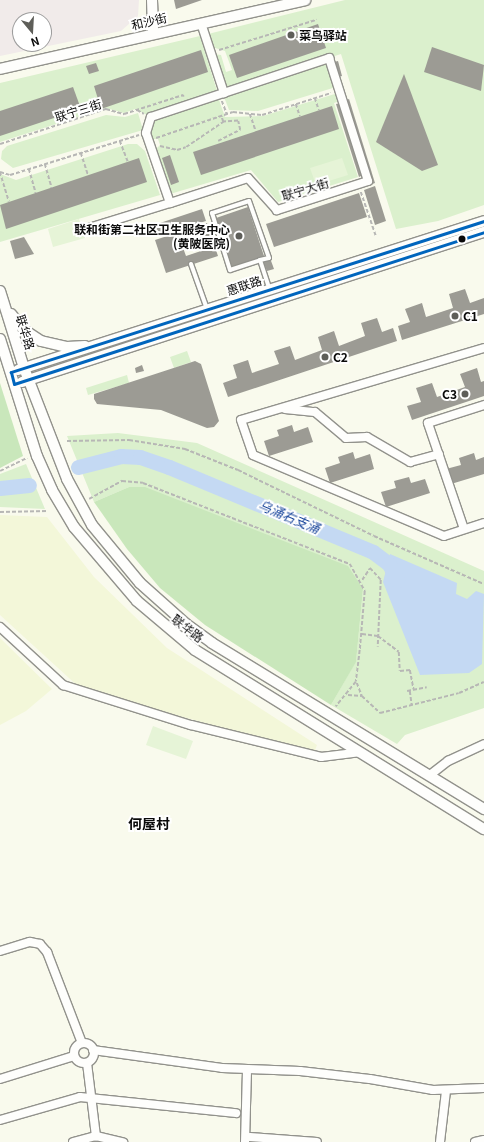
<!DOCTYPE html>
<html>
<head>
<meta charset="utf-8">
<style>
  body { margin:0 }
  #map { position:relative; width:484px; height:1142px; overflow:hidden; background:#f9faed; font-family:Georgia,"Noto Sans SC",serif }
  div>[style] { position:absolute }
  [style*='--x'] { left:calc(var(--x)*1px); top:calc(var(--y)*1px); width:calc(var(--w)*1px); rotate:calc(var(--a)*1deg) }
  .industrial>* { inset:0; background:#f1ebea }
  .farmland>* { inset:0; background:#f3f7d9 }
  .green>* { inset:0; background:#dbf0cd }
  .forest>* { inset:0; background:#c9e7bb }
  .pitch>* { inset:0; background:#e6f4d7 }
  .water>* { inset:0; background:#c4d9f3 }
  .river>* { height:15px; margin:-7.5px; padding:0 7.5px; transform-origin:7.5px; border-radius:7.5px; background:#c4d9f3 }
  .building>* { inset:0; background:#9c9b94 }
  .path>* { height:1.5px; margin-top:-0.75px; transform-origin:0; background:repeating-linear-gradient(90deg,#b7b7b5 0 4px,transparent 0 6px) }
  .roads { filter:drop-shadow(1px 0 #92928c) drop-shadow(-1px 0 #92928c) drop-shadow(0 1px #92928c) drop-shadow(0 -1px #92928c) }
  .service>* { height:4px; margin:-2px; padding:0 2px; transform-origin:2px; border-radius:2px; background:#fefefc }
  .minor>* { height:8px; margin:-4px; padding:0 4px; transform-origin:4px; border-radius:4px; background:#fefefc }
  .minor>.ring { margin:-4px; padding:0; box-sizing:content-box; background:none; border:8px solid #fefefc; border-radius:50% }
  .tertiary>* { height:10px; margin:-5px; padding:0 5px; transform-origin:5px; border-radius:5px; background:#fefefc }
  .bus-1>* { height:3px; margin:-1.5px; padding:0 1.5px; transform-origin:1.5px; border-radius:1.5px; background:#0065bd }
  .dots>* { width:11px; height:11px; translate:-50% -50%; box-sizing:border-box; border:2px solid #fff; border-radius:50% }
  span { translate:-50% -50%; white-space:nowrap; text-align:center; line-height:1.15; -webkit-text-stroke:4px #fff; paint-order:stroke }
  .street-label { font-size:12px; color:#0a0a0a }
  .poi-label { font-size:12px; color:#0a0a0a; font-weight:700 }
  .left { translate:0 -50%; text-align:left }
  .right { translate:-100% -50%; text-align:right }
  .water-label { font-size:13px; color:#16439a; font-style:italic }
  .quarter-label { font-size:14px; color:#0a0a0a; font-weight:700 }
  .north { position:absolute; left:12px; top:12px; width:40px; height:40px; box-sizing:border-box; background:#fff; border:1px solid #9d9d9d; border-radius:50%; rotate:162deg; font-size:11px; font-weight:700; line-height:16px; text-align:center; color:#0a0a0a }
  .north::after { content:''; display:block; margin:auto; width:14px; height:18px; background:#5e5e59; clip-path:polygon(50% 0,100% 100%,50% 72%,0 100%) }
</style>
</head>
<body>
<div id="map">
  <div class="industrial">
    <i style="clip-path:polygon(evenodd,0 0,139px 0,138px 16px,121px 31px,0 56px,0 0,20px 20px,44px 20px,44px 44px,20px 44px,20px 20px)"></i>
  </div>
  <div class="farmland">
    <i style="clip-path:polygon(0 515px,47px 517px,94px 577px,167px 648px,317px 745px,314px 753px,81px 689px,0 615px)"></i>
    <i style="clip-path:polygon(0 638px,52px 689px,26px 711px,0 725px)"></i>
  </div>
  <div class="green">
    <i style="clip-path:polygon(345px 0,484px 0,484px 205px,438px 221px,396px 229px,341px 54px,225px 91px,214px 54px,221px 55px,226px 72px,232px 70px,225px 51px,212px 47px,208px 34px)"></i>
    <i style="clip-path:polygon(200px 36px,218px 94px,151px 117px,135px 109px,124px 113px,106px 108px,0 142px,0 83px)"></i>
    <i style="clip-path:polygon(328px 63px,336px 87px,258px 111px,229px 110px,224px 97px)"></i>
    <i style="clip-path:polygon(338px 93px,340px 101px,334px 103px,358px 177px,278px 202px,251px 170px,170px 194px,155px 150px,160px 145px,158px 139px,151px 139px,149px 131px,154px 119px,218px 97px,225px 117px,263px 116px)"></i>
    <i style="clip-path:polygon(138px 113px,143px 130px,13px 168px,1px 159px,2px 151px,7px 146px,106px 115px,125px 117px)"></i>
    <i style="clip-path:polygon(128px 144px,137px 144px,145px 151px,160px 195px,0 242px,0 174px,16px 180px)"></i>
    <i style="clip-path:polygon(187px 351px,191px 362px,174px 368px,170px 357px)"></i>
    <i style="clip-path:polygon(127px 375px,129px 383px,88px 395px,86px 388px)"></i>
    <i style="clip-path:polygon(118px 433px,197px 443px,484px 571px,484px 708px,405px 735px,397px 744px,331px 705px,356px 661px,363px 589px,129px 487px,94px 502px,67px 436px)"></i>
    <i style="clip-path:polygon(26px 464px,45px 509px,0 507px,0 474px)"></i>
  </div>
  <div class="forest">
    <i style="clip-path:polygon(0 383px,23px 456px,0 468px)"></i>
    <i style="clip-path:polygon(129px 487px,145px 487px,348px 566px,363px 589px,356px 662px,331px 705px,205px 625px,160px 588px,127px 549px,94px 502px)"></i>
  </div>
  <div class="pitch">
    <i style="clip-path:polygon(342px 158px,348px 175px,316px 185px,310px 168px)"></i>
    <i style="clip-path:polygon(79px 219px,85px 238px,53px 247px,48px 229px)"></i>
    <i style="clip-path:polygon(153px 726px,193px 741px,186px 759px,146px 745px)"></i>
  </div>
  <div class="water">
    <i style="clip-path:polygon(390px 554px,457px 583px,456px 594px,467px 599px,476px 591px,484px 594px,482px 664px,469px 673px,420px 675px,383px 582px)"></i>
  </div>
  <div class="river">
    <i style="--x:78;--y:467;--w:44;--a:-14.3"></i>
    <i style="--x:121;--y:456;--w:19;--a:3"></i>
    <i style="--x:140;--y:457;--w:31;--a:19"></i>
    <i style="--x:169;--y:467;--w:221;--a:22.6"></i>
    <i style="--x:373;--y:552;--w:20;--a:37"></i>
    <i style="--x:389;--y:564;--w:18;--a:63"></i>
    <i style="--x:0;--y:488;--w:29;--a:-6"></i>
  </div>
  <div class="building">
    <i style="clip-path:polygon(174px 0,202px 0,176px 9px)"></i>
    <i style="clip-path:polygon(318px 24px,326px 48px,237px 78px,229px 55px)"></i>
    <i style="clip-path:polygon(432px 47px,484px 65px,481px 91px,424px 72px)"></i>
    <i style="clip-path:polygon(201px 50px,208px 72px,101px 109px,94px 86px)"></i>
    <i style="clip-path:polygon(338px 61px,342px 76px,338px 77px,334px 62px)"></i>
    <i style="clip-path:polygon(96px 63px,99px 71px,89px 74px,86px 66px)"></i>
    <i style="clip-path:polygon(404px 74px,438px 165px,422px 171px,376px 142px)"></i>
    <i style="clip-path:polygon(73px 87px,81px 109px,0 136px,0 111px)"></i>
    <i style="clip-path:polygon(349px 99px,375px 183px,370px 185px,344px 101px)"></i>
    <i style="clip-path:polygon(340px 103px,363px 175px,359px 177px,336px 104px)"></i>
    <i style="clip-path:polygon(332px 106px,339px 129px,201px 175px,193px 152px)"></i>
    <i style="clip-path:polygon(170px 155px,179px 182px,171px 185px,162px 158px)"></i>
    <i style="clip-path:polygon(139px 158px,147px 182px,6px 229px,0 205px)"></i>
    <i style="clip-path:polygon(375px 186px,386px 221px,375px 225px,364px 190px)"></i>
    <i style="clip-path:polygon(359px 193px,367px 217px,274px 247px,266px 224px)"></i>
    <i style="clip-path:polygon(248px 207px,264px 256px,232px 267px,216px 218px)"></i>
    <i style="clip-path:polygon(202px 209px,206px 221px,154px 237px,151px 226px)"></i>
    <i style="clip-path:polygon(evenodd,207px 223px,218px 256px,166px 273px,155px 240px,207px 223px,203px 237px,207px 249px,186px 256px,182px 245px,203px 237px)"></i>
    <i style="clip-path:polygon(24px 237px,34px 254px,15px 259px,10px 241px)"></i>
    <i style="clip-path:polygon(270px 258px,274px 269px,267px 271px,263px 261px)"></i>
    <i style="clip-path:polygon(465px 289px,470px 303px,484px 298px,484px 314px,402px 340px,398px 326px,410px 322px,405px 309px,422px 303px,426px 317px,453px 308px,449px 294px)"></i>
    <i style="clip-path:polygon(377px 318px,382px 332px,393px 328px,397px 341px,228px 397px,223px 383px,237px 378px,233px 365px,248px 360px,252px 373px,279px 364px,274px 351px,290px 346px,295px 360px,322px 350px,318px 337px,334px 331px,339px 346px,365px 336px,361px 323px)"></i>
    <i style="clip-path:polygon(195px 361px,201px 364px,219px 421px,214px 427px,207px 428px,161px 410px,97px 404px,94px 399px,94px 394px)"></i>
    <i style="clip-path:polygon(142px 365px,144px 371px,136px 373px,135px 368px)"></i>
    <i style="clip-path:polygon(477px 368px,481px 382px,484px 381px,484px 396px,412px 420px,407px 406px,421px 402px,416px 388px,432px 383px,437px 397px,465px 387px,460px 374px)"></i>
    <i style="clip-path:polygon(292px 425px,294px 432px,308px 427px,313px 442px,269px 456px,264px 441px,279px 436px,277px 430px)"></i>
    <i style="clip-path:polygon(353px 452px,355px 459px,370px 454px,374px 469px,330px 483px,325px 468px,340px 463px,338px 457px)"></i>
    <i style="clip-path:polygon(474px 453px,476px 460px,484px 457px,484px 474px,451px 484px,446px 469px,461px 465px,459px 458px)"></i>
    <i style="clip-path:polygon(409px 477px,411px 483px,425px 479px,430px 493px,386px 507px,381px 492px,396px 488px,394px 481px)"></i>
  </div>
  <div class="path">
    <i style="--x:219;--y:50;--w:102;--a:-17.2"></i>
    <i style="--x:315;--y:98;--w:13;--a:72"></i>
    <i style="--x:222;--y:101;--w:14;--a:69"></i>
    <i style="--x:296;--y:104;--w:13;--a:72"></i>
    <i style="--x:137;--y:110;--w:8;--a:30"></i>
    <i style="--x:250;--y:114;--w:18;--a:71"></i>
    <i style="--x:156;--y:138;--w:81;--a:-18.7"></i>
    <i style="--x:233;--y:112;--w:29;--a:6"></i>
    <i style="--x:262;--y:115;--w:72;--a:-17.7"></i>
    <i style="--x:120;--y:141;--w:22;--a:69"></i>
    <i style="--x:218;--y:141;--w:25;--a:-27"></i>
    <i style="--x:240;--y:130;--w:9;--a:-103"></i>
    <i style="--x:238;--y:121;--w:15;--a:176"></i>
    <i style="--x:0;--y:144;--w:112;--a:-18.3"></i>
    <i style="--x:106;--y:109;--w:19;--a:16"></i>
    <i style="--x:124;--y:114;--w:62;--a:-17.9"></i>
    <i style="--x:183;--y:95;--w:2;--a:63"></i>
    <i style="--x:160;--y:146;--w:17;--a:13"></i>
    <i style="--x:177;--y:150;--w:9;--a:-18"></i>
    <i style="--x:186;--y:147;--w:45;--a:-34"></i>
    <i style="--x:223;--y:122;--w:6;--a:-108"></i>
    <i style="--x:81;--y:153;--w:23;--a:72"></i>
    <i style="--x:45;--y:164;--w:25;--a:74"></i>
    <i style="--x:29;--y:169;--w:25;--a:74"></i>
    <i style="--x:0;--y:172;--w:10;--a:17"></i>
    <i style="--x:10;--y:175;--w:135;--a:-17.2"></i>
    <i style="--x:0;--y:172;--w:31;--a:73"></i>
    <i style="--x:361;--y:192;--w:46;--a:71.2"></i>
    <i style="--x:67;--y:441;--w:62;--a:-0.9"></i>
    <i style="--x:129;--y:440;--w:57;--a:9.1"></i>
    <i style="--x:185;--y:449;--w:57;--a:21.6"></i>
    <i style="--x:238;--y:470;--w:151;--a:25.9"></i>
    <i style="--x:374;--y:536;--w:120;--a:23.6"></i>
    <i style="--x:0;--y:471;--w:30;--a:-26"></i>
    <i style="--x:89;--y:499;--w:38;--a:-29"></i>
    <i style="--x:122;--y:481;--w:21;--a:5"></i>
    <i style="--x:143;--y:483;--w:222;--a:21.4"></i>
    <i style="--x:350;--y:564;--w:31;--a:61"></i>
    <i style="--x:365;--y:591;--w:59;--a:94.8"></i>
    <i style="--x:360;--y:650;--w:32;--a:97"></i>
    <i style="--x:356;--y:682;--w:32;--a:129"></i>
    <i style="--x:0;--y:512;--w:48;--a:-1.2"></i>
    <i style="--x:362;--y:580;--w:14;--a:-56"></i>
    <i style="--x:370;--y:568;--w:16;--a:47"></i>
    <i style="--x:381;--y:580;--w:67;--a:92.6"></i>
    <i style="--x:362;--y:634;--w:16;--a:7"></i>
    <i style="--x:378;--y:636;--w:26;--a:37"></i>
    <i style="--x:399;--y:652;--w:19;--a:87"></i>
    <i style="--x:400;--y:671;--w:10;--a:-6"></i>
    <i style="--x:410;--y:670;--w:20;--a:79"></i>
    <i style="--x:357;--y:683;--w:14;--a:69"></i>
    <i style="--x:407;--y:691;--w:20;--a:-11"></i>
    <i style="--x:410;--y:691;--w:14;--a:82"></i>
    <i style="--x:348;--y:695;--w:14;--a:4"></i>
    <i style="--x:362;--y:696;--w:25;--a:43"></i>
    <i style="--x:380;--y:713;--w:81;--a:-14.2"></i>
    <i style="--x:459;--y:693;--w:27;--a:-24"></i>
  </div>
  <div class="roads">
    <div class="service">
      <i style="--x:260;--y:260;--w:9;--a:-13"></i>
      <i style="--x:269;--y:258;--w:60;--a:-109.3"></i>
      <i style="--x:249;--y:201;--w:39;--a:162"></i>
      <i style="--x:212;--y:213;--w:60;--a:72.5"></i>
      <i style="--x:230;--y:270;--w:32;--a:-18"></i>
      <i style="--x:260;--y:260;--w:32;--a:72"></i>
      <i style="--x:191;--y:264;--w:48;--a:70.4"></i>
    </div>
    <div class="minor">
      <i style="--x:201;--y:23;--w:74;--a:71.8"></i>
      <i style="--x:329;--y:58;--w:129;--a:72.4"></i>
      <i style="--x:368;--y:181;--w:96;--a:162.3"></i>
      <i style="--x:277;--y:210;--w:43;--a:-132.2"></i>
      <i style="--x:248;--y:178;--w:82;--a:162.2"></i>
      <i style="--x:170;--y:203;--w:74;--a:-108.9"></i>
      <i style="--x:146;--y:133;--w:17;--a:-73"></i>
      <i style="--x:151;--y:117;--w:188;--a:-18.3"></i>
      <i style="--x:86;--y:229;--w:88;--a:-17.2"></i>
      <i style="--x:484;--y:348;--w:253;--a:163.5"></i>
      <i style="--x:241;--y:420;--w:37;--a:71"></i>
      <i style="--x:253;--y:455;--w:207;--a:23"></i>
      <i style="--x:444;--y:536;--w:42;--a:-18"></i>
      <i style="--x:285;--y:409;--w:30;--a:6"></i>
      <i style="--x:315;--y:412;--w:40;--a:40"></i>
      <i style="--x:346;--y:438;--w:21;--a:-3"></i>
      <i style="--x:367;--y:437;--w:50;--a:30.2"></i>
      <i style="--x:410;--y:462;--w:30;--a:-15"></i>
      <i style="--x:464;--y:529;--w:112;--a:-108.8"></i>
      <i style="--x:428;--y:423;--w:59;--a:-17.8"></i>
      <i style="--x:0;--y:627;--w:86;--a:42.6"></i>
      <i style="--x:63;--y:685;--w:134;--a:17.4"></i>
      <i style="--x:191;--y:725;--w:134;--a:13.8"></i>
      <i style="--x:321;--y:757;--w:38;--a:-7"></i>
      <i style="--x:430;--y:775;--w:23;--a:-38"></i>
      <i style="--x:448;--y:761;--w:40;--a:-25"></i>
      <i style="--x:0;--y:951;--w:31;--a:-17"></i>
      <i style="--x:30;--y:942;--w:10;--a:11"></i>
      <i style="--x:40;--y:944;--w:11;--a:49"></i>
      <i style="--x:47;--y:952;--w:97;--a:69"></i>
      <i class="ring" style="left:74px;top:1043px;width:12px;height:12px"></i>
      <i style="--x:93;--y:1050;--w:130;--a:7.9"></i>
      <i style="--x:222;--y:1068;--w:78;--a:2.2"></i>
      <i style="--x:300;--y:1071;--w:70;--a:6.5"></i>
      <i style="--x:370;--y:1079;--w:64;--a:9.9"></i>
      <i style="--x:433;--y:1090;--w:51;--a:-2.2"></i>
      <i style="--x:87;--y:1063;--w:74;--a:83"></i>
      <i style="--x:0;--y:1079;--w:77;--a:-17.3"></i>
      <i style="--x:0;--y:1120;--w:83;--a:-16"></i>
      <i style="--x:80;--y:1097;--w:157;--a:5.9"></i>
      <i style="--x:250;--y:1137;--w:67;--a:4.3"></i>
      <i style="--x:73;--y:1142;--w:24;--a:-15"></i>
      <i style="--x:96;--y:1136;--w:28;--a:13"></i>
      <i style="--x:245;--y:1142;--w:73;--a:-88.4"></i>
      <i style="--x:440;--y:1142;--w:51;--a:-83.3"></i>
      <i style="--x:475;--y:1142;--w:9;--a:-13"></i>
    </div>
    <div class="tertiary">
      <i style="--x:152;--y:0;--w:33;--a:88"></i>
      <i style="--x:0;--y:69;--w:313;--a:-12.7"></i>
      <i style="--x:0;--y:291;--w:81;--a:72.7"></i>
      <i style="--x:24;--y:368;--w:119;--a:68.8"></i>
      <i style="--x:67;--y:479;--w:52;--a:61.5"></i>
      <i style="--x:92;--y:525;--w:75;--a:50.4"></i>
      <i style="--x:140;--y:583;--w:62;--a:41.7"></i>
      <i style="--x:186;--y:624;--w:32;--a:36"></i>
      <i style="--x:212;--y:643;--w:319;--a:31.4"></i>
      <i style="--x:11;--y:314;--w:21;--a:51"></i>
      <i style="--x:24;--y:330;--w:20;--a:33"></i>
      <i style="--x:41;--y:341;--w:27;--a:13"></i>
      <i style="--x:67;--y:347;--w:18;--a:-3"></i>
      <i style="--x:0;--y:339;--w:123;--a:72.5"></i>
      <i style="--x:37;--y:456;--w:37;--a:66"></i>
      <i style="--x:52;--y:490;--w:43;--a:59.3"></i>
      <i style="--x:74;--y:527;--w:97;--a:49.6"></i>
      <i style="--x:137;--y:601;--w:76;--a:40.2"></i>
      <i style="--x:195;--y:650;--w:340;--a:31.8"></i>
      <i style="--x:18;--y:370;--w:489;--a:-17.7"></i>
      <i style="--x:22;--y:382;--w:486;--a:-18"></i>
    </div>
  </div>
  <div class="bus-1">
    <i style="--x:484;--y:221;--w:497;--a:162.3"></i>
    <i style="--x:11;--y:372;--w:12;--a:76"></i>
    <i style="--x:14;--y:384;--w:494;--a:-17.9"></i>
  </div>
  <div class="dots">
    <i style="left:291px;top:35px;background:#5e5e59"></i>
    <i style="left:239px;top:236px;background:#5e5e59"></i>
    <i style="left:462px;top:239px;background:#0a0a0a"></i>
    <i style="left:455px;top:316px;background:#5e5e59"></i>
    <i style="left:325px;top:357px;background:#5e5e59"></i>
    <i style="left:465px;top:394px;background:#5e5e59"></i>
  </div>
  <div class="street-label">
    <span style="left:149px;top:21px;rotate:-13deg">和沙街</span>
    <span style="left:78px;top:110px;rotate:-17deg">联宁三街</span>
    <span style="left:305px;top:189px;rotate:-17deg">联宁大街</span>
    <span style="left:244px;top:285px;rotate:-18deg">惠联路</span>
    <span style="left:26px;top:332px;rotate:73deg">联华路</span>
    <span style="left:188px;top:628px;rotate:37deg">联华路</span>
  </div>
  <div class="poi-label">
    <span class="left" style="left:299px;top:35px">菜鸟驿站</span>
    <span class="right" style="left:230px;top:236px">联和街第二社区卫生服务中心<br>(黄陂医院)</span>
    <span class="left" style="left:463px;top:316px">C1</span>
    <span class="left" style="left:333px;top:357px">C2</span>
    <span class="right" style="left:457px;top:394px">C3</span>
  </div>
  <div class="water-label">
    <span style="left:289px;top:517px;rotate:23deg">乌涌右支涌</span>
  </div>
  <div class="quarter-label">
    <span style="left:149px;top:823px">何屋村</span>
  </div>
  <div class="north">N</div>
</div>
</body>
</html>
